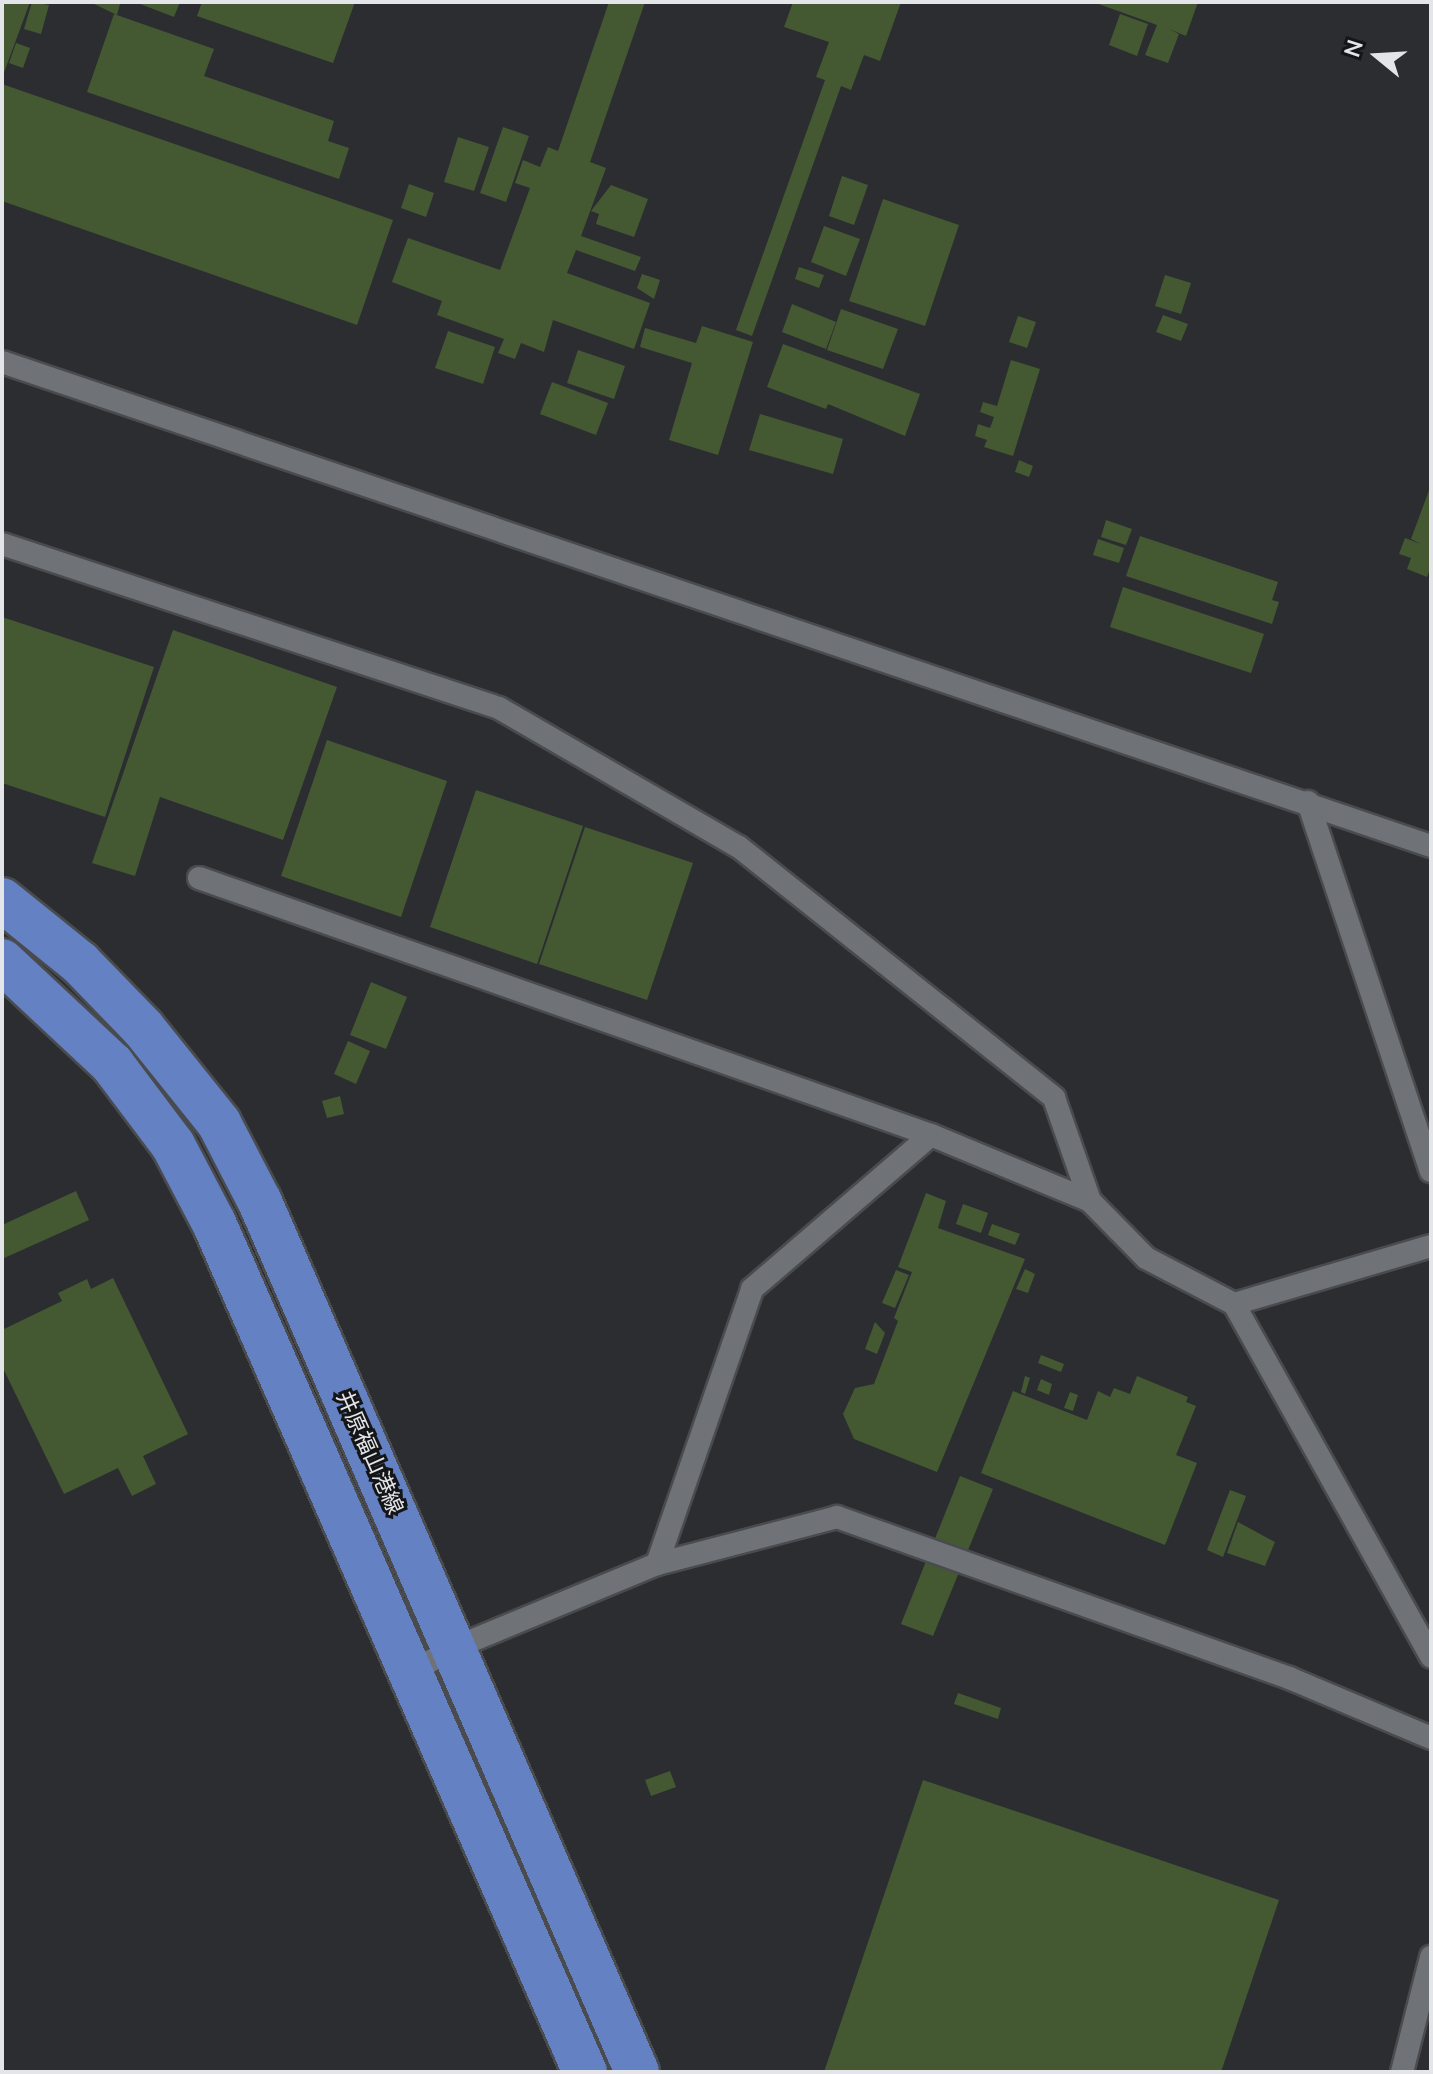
<!DOCTYPE html>
<html>
<head>
<meta charset="utf-8">
<style>
  body { margin:0 }
  #map { position:relative; width:1433px; height:2074px; overflow:hidden; background:#2b2d31; font-family:"Nunito Sans","Noto Sans JP",sans-serif }
  div>[style] { position:absolute }
  [style*='--x'] { left:calc(var(--x)*1px); top:calc(var(--y)*1px); width:calc(var(--w)*1px); rotate:calc(var(--a)*1deg) }
  .building>* { inset:0; background:#445932 }
  .roads { filter:drop-shadow(2px 0 #494b4f) drop-shadow(-2px 0 #494b4f) drop-shadow(0 2px #494b4f) drop-shadow(0 -2px #494b4f) }
  .service>* { height:22px; margin:-11px; padding:0 11px; transform-origin:11px; border-radius:11px; background:#6f7277 }
  .primary>* { height:44px; margin:-22px; padding:0 22px; transform-origin:22px; border-radius:22px; background:#6482c3 }
  span { translate:-50% -50%; white-space:nowrap; text-align:center; line-height:1.15; -webkit-text-stroke:6px #141517; paint-order:stroke }
  .street-label { font-size:22px; color:#e4e5e8 }
  .frame { position:absolute; inset:0; border:4px solid #e4e5e8; pointer-events:none }
  .north { position:absolute; left:1337px; top:16px; width:80px; height:80px; -webkit-text-stroke:6px #141517; paint-order:stroke; rotate:288deg; font-size:22px; font-weight:700; line-height:32px; text-align:center; color:#e4e5e8 }
  .north::after { content:''; display:block; margin:auto; width:28px; height:36px; background:#e4e5e8; clip-path:polygon(50% 0,100% 100%,50% 72%,0 100%) }
</style>
</head>
<body>
<div id="map">
  <div class="building">
    <i style="clip-path:polygon(2px 2px,30px 2px,2px 78px)"></i>
    <i style="clip-path:polygon(32px 2px,49px 5px,41px 34px,24px 29px)"></i>
    <i style="clip-path:polygon(90px 2px,114px 2px,120px 4px,117px 15px)"></i>
    <i style="clip-path:polygon(135px 2px,180px 2px,174px 17px)"></i>
    <i style="clip-path:polygon(202px 2px,355px 2px,333px 63px,197px 16px)"></i>
    <i style="clip-path:polygon(609px 2px,645px 2px,590px 162px,606px 168px,581px 236px,641px 257px,635px 271px,576px 250px,567px 273px,650px 303px,634px 349px,553px 320px,544px 352px,521px 343px,515px 359px,498px 353px,504px 339px,437px 315px,442px 301px,392px 282px,408px 238px,500px 270px,530px 188px,515px 183px,523px 160px,540px 167px,548px 147px,558px 151px)"></i>
    <i style="clip-path:polygon(793px 2px,901px 2px,880px 61px,864px 55px,851px 90px,841px 86px,752px 336px,736px 330px,825px 80px,816px 77px,829px 42px,784px 27px)"></i>
    <i style="clip-path:polygon(1093px 2px,1198px 2px,1186px 36px,1169px 29px,1179px 34px,1168px 63px,1145px 55px,1157px 25px)"></i>
    <i style="clip-path:polygon(114px 14px,214px 49px,204px 76px,334px 121px,328px 141px,349px 148px,339px 179px,87px 92px)"></i>
    <i style="clip-path:polygon(1120px 14px,1148px 24px,1137px 56px,1109px 45px)"></i>
    <i style="clip-path:polygon(16px 43px,30px 48px,23px 68px,9px 63px)"></i>
    <i style="clip-path:polygon(2px 84px,393px 220px,357px 325px,2px 201px)"></i>
    <i style="clip-path:polygon(503px 127px,529px 136px,506px 202px,480px 193px)"></i>
    <i style="clip-path:polygon(458px 137px,489px 147px,474px 191px,444px 182px)"></i>
    <i style="clip-path:polygon(842px 176px,868px 185px,854px 225px,829px 216px)"></i>
    <i style="clip-path:polygon(409px 184px,434px 193px,426px 217px,401px 208px)"></i>
    <i style="clip-path:polygon(611px 185px,648px 199px,634px 237px,596px 224px,599px 214px,591px 211px)"></i>
    <i style="clip-path:polygon(883px 199px,959px 225px,925px 326px,849px 301px)"></i>
    <i style="clip-path:polygon(824px 226px,860px 239px,846px 276px,811px 262px)"></i>
    <i style="clip-path:polygon(799px 267px,824px 275px,819px 288px,795px 279px)"></i>
    <i style="clip-path:polygon(642px 274px,660px 280px,654px 299px,637px 288px)"></i>
    <i style="clip-path:polygon(1165px 275px,1191px 283px,1181px 314px,1155px 306px)"></i>
    <i style="clip-path:polygon(792px 304px,836px 322px,826px 349px,782px 332px)"></i>
    <i style="clip-path:polygon(841px 309px,898px 329px,883px 369px,827px 350px)"></i>
    <i style="clip-path:polygon(1163px 315px,1188px 324px,1181px 341px,1156px 332px)"></i>
    <i style="clip-path:polygon(1018px 316px,1036px 322px,1027px 348px,1009px 342px)"></i>
    <i style="clip-path:polygon(702px 326px,753px 342px,718px 455px,669px 440px,692px 363px,640px 347px,645px 328px,696px 343px)"></i>
    <i style="clip-path:polygon(448px 331px,495px 347px,483px 384px,435px 368px)"></i>
    <i style="clip-path:polygon(783px 344px,920px 394px,905px 436px,828px 404px,826px 409px,767px 387px)"></i>
    <i style="clip-path:polygon(578px 350px,625px 366px,614px 399px,567px 383px)"></i>
    <i style="clip-path:polygon(1011px 360px,1040px 369px,1013px 456px,984px 447px,987px 440px,975px 436px,978px 424px,990px 428px,994px 417px,980px 412px,983px 402px,997px 406px)"></i>
    <i style="clip-path:polygon(552px 382px,608px 403px,596px 435px,540px 414px)"></i>
    <i style="clip-path:polygon(760px 414px,843px 439px,833px 474px,749px 450px)"></i>
    <i style="clip-path:polygon(1019px 460px,1033px 466px,1029px 477px,1015px 472px)"></i>
    <i style="clip-path:polygon(1431px 485px,1431px 566px,1427px 577px,1407px 569px,1411px 558px,1399px 554px,1405px 538px,1421px 544px,1411px 539px)"></i>
    <i style="clip-path:polygon(1106px 520px,1132px 529px,1126px 545px,1101px 537px)"></i>
    <i style="clip-path:polygon(1140px 536px,1278px 582px,1272px 600px,1279px 602px,1272px 624px,1126px 576px)"></i>
    <i style="clip-path:polygon(1098px 539px,1124px 548px,1119px 563px,1093px 555px)"></i>
    <i style="clip-path:polygon(1123px 587px,1264px 634px,1251px 673px,1110px 627px)"></i>
    <i style="clip-path:polygon(2px 617px,154px 667px,105px 817px,2px 783px)"></i>
    <i style="clip-path:polygon(173px 630px,337px 687px,283px 840px,160px 797px,135px 876px,92px 863px)"></i>
    <i style="clip-path:polygon(327px 740px,447px 781px,401px 917px,281px 876px)"></i>
    <i style="clip-path:polygon(476px 790px,583px 826px,537px 964px,430px 927px)"></i>
    <i style="clip-path:polygon(585px 827px,693px 863px,647px 1000px,539px 964px)"></i>
    <i style="clip-path:polygon(371px 982px,407px 997px,386px 1049px,350px 1035px)"></i>
    <i style="clip-path:polygon(348px 1041px,370px 1051px,356px 1084px,334px 1074px)"></i>
    <i style="clip-path:polygon(340px 1096px,344px 1114px,327px 1118px,322px 1101px)"></i>
    <i style="clip-path:polygon(76px 1191px,89px 1220px,2px 1259px,2px 1225px)"></i>
    <i style="clip-path:polygon(926px 1193px,946px 1201px,938px 1228px,1025px 1259px,937px 1472px,854px 1439px,843px 1414px,855px 1388px,874px 1384px,898px 1321px,894px 1318px,912px 1272px,898px 1267px)"></i>
    <i style="clip-path:polygon(963px 1204px,988px 1213px,981px 1233px,956px 1224px)"></i>
    <i style="clip-path:polygon(992px 1224px,1020px 1234px,1015px 1245px,988px 1235px)"></i>
    <i style="clip-path:polygon(1025px 1269px,1035px 1274px,1028px 1293px,1016px 1289px)"></i>
    <i style="clip-path:polygon(896px 1270px,909px 1275px,895px 1308px,882px 1303px)"></i>
    <i style="clip-path:polygon(113px 1278px,188px 1434px,143px 1456px,156px 1484px,132px 1496px,118px 1468px,64px 1494px,2px 1366px,2px 1330px,62px 1301px,58px 1293px,87px 1279px,91px 1289px)"></i>
    <i style="clip-path:polygon(875px 1322px,885px 1333px,877px 1354px,865px 1349px)"></i>
    <i style="clip-path:polygon(1041px 1355px,1064px 1364px,1061px 1372px,1038px 1363px)"></i>
    <i style="clip-path:polygon(1025px 1376px,1030px 1378px,1025px 1394px,1021px 1392px)"></i>
    <i style="clip-path:polygon(1137px 1376px,1188px 1397px,1186px 1402px,1196px 1406px,1176px 1455px,1197px 1463px,1165px 1545px,981px 1473px,1013px 1391px,1087px 1420px,1098px 1391px,1110px 1397px,1114px 1388px,1130px 1394px)"></i>
    <i style="clip-path:polygon(1041px 1379px,1052px 1384px,1049px 1395px,1037px 1390px)"></i>
    <i style="clip-path:polygon(1070px 1392px,1078px 1395px,1073px 1411px,1064px 1408px)"></i>
    <i style="clip-path:polygon(960px 1476px,993px 1489px,933px 1636px,901px 1624px)"></i>
    <i style="clip-path:polygon(1230px 1490px,1246px 1496px,1223px 1557px,1207px 1550px)"></i>
    <i style="clip-path:polygon(1238px 1522px,1275px 1542px,1265px 1566px,1227px 1553px)"></i>
    <i style="clip-path:polygon(958px 1693px,1001px 1708px,998px 1719px,954px 1704px)"></i>
    <i style="clip-path:polygon(670px 1771px,676px 1787px,651px 1796px,645px 1780px)"></i>
    <i style="clip-path:polygon(923px 1780px,1279px 1900px,1221px 2072px,824px 2072px)"></i>
  </div>
  <div class="roads">
    <div class="service">
      <i style="--x:2;--y:362;--w:1509;--a:18.71"></i>
      <i style="--x:2;--y:544;--w:523;--a:18.26"></i>
      <i style="--x:499;--y:708;--w:277;--a:30.1"></i>
      <i style="--x:739;--y:847;--w:403;--a:38.5"></i>
      <i style="--x:1054;--y:1098;--w:109;--a:70.7"></i>
      <i style="--x:1308;--y:802;--w:389;--a:71.6"></i>
      <i style="--x:199;--y:878;--w:776;--a:19.35"></i>
      <i style="--x:931;--y:1135;--w:172;--a:22.5"></i>
      <i style="--x:1090;--y:1201;--w:80;--a:45.5"></i>
      <i style="--x:1146;--y:1258;--w:99;--a:27.6"></i>
      <i style="--x:1234;--y:1304;--w:404;--a:60.8"></i>
      <i style="--x:1234;--y:1304;--w:205;--a:-16.4"></i>
      <i style="--x:657;--y:1564;--w:291;--a:-70.9"></i>
      <i style="--x:752;--y:1289;--w:236;--a:-40.7"></i>
      <i style="--x:411;--y:1672;--w:49;--a:-29.2"></i>
      <i style="--x:454;--y:1648;--w:220;--a:-22.5"></i>
      <i style="--x:657;--y:1564;--w:186;--a:-14.6"></i>
      <i style="--x:837;--y:1517;--w:480;--a:19.6"></i>
      <i style="--x:1289;--y:1678;--w:154;--a:22.9"></i>
      <i style="--x:1402;--y:2072;--w:119;--a:-75.8"></i>
    </div>
    <div class="primary">
      <i style="--x:2;--y:900;--w:100;--a:38.9"></i>
      <i style="--x:80;--y:963;--w:91;--a:45.9"></i>
      <i style="--x:143;--y:1028;--w:122;--a:51.3"></i>
      <i style="--x:219;--y:1123;--w:89;--a:62.6"></i>
      <i style="--x:260;--y:1202;--w:948;--a:66.57"></i>
      <i style="--x:2;--y:961;--w:151;--a:43.1"></i>
      <i style="--x:112;--y:1064;--w:101;--a:53"></i>
      <i style="--x:173;--y:1145;--w:88;--a:62.3"></i>
      <i style="--x:214;--y:1223;--w:927;--a:66.4"></i>
    </div>
  </div>
  <div class="street-label">
    <span style="left:369px;top:1453px;rotate:66deg">井原福山港線</span>
  </div>
  <div class="frame"></div>
  <div class="north">N</div>
</div>
</body>
</html>
